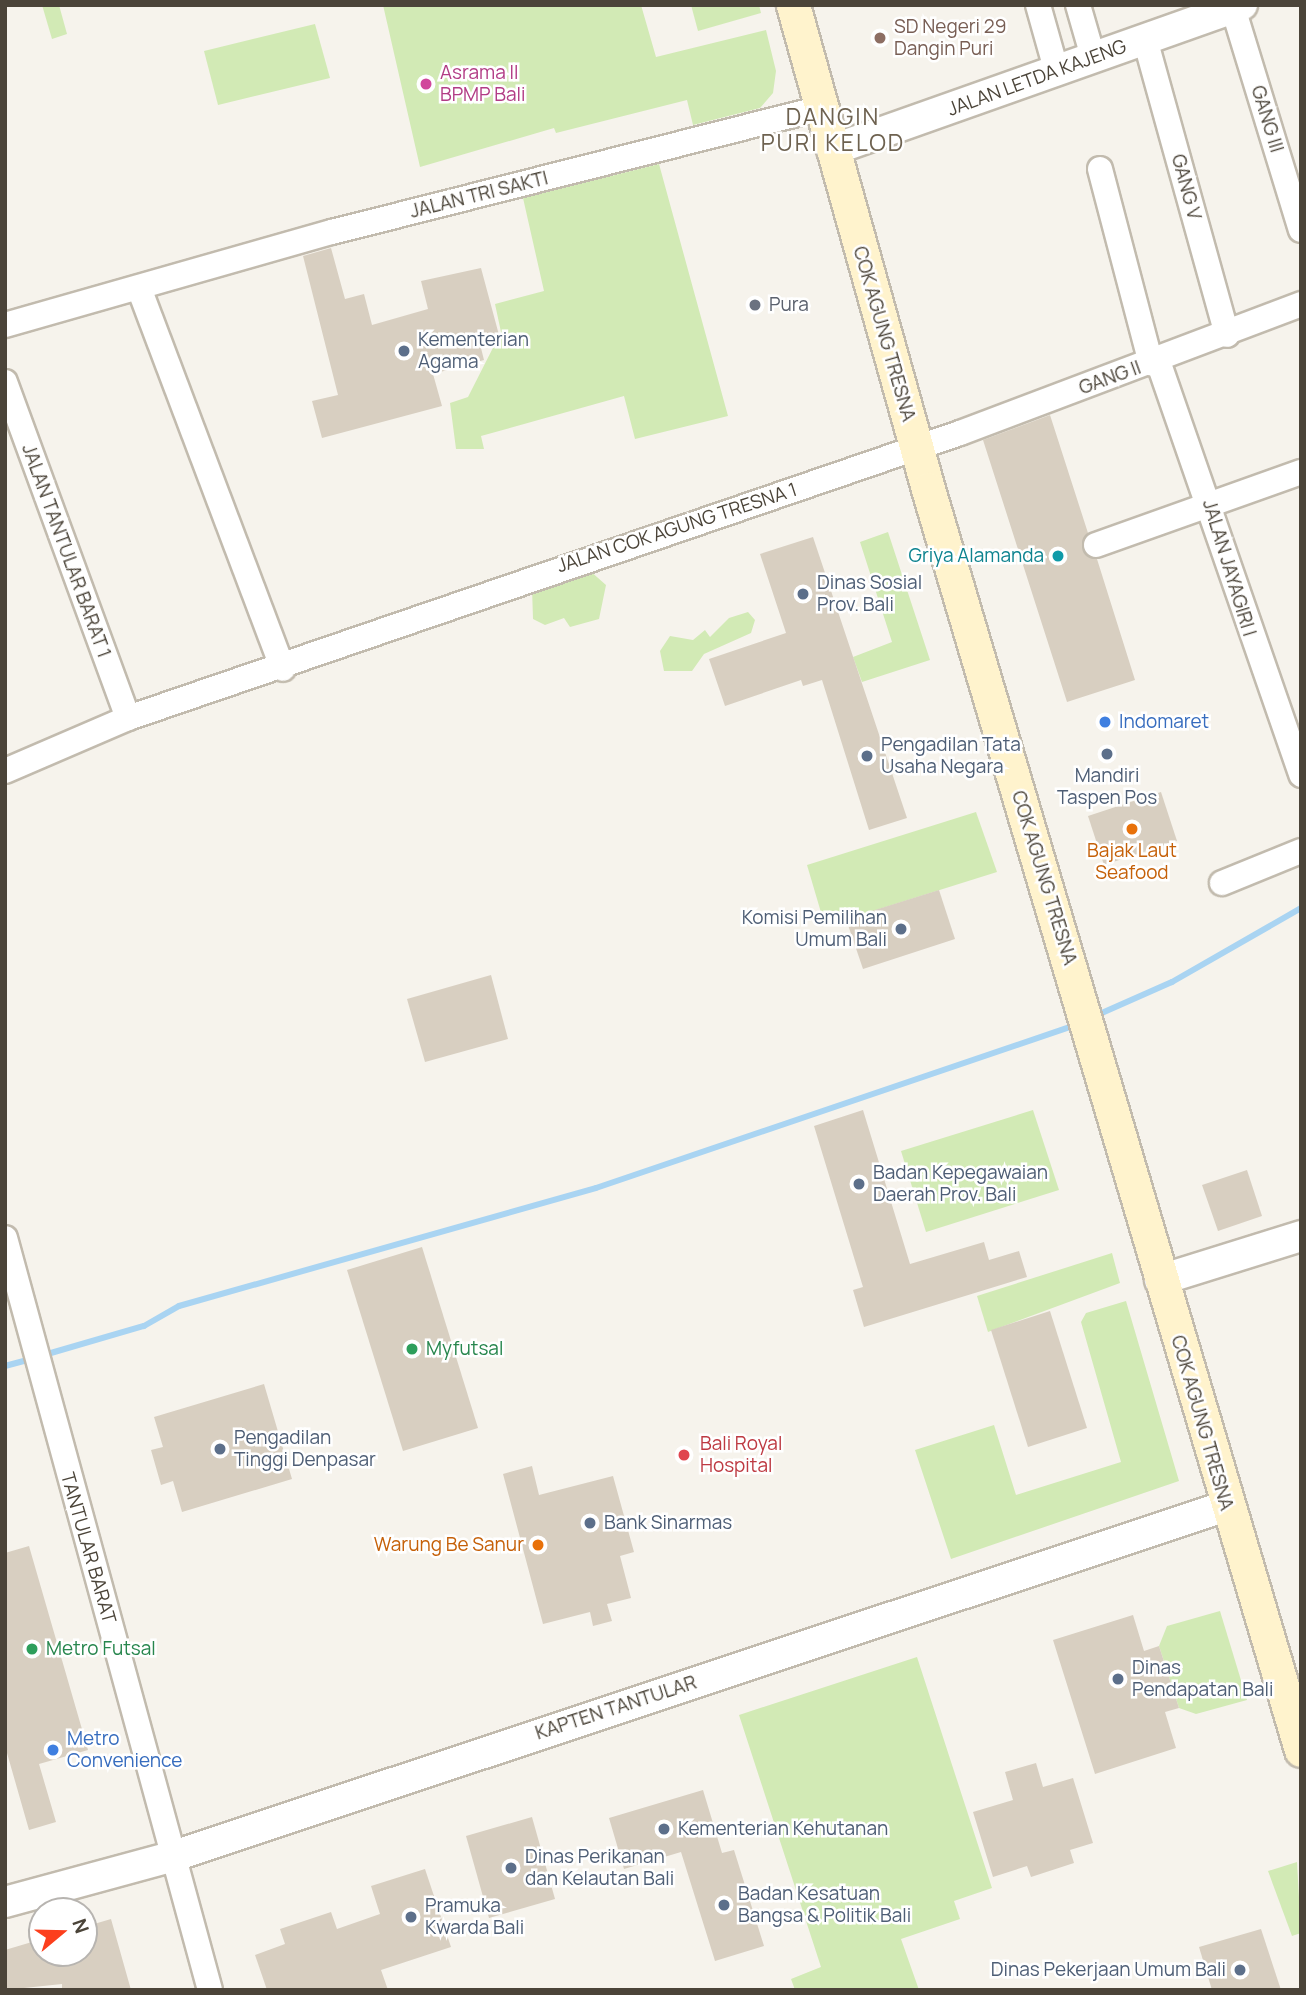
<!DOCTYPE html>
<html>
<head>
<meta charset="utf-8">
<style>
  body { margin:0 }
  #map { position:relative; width:1306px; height:1995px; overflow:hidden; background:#f6f3ec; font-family:Manrope,sans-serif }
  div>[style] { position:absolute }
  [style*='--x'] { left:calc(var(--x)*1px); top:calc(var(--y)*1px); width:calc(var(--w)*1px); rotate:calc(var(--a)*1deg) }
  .green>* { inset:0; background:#d2eab5 }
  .stream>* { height:6px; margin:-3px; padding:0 3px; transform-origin:3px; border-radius:3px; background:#a9d4f2 }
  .building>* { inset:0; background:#d8cfc1 }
  .roads { filter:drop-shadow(2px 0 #c2bbae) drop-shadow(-2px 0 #c2bbae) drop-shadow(0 2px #c2bbae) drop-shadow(0 -2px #c2bbae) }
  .minor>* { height:24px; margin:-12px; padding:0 12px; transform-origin:12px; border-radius:12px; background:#fff }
  .tertiary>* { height:30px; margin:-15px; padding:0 15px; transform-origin:15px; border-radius:15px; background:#fff }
  .secondary>* { height:33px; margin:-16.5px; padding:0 16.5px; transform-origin:16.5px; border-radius:16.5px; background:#fff3cd }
  .dots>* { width:19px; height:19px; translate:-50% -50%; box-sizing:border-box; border:4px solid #fff; border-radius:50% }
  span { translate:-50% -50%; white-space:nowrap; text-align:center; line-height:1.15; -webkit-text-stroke:5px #fff; paint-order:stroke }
  .education-label { font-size:19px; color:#785e54 }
  .left { translate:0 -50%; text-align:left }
  .hotel-label { font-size:19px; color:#b23c85 }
  .street-label { font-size:19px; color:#4b4439 }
  .worship-label { font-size:19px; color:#5b616d }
  .service-label { font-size:19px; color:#4e5e75 }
  .right { translate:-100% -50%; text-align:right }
  .culture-label { font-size:19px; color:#0d838f }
  .shop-label { font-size:19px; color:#366cbe }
  .food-label { font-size:19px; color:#c56008 }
  .leisure-label { font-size:19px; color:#27864d }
  .health-label { font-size:19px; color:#be3a42 }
  .quarter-label { font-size:23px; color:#6e6250; letter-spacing:2px }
  .frame { position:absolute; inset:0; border:7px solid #4b4439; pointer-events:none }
  .north { position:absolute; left:28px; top:1897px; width:70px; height:70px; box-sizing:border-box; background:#fff; border:2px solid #b7b4b0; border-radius:50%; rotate:71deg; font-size:19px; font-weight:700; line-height:28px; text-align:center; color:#4b4439 }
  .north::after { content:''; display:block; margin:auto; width:24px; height:32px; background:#fc3f1d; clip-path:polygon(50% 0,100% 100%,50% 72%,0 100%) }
</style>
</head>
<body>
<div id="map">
  <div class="green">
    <i style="clip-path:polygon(42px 5px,59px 5px,67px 34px,52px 39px)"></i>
    <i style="clip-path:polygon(383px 5px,641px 5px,656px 57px,766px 30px,776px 71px,773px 93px,760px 108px,693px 125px,687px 100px,556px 133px,554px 128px,420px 167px)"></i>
    <i style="clip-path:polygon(691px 5px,759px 5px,761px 13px,698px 31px)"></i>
    <i style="clip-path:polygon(315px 24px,330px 78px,218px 105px,204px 51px)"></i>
    <i style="clip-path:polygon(659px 164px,728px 416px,635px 439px,624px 396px,481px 436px,484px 449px,456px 449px,450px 403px,468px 397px,501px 332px,495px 304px,544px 291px,523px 198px)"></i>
    <i style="clip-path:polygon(888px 532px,930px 660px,862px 682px,853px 657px,892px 642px,860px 542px)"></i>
    <i style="clip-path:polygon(589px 570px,606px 585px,599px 619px,570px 627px,564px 618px,545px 625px,533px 619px,532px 588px)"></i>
    <i style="clip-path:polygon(748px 612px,755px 620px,751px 633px,704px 654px,692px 671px,664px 671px,660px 651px,670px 636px,693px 640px,705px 630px,710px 637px,729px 618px)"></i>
    <i style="clip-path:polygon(976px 812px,997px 872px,825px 926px,807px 865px)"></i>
    <i style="clip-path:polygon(1033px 1110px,1059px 1190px,926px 1232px,901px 1151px)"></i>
    <i style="clip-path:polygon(1112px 1253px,1120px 1283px,988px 1332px,977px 1296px)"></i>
    <i style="clip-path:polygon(1126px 1301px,1179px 1481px,951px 1559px,915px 1450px,994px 1425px,1016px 1495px,1121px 1462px,1081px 1322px,1086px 1313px)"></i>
    <i style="clip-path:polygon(1220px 1611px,1247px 1700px,1196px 1714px,1179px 1708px,1159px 1646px,1167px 1626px)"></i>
    <i style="clip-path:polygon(917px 1657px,992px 1888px,954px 1901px,960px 1919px,901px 1939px,919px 1990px,795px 1990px,791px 1979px,821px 1967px,739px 1715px)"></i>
    <i style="clip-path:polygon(1297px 1862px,1301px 1933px,1292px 1936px,1268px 1871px)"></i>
  </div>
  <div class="stream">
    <i style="--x:1095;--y:1016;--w:84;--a:-23.8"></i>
    <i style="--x:1172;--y:982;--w:149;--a:-29.8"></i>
    <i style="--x:44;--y:1355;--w:104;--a:-16.2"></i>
    <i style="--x:144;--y:1326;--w:40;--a:-29.7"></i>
    <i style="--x:179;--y:1306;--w:433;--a:-15.8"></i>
    <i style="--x:596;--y:1188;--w:507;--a:-18.76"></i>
    <i style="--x:5;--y:1366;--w:30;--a:-15"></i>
  </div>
  <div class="building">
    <i style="clip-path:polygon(331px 248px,345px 299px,364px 294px,372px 325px,428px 309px,421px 281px,481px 268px,499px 335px,479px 340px,484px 360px,433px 374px,442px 406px,322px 438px,312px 401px,338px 395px,303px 256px)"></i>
    <i style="clip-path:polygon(1050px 415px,1088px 533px,1082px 549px,1097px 559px,1135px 680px,1067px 702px,983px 440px)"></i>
    <i style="clip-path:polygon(813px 537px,907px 818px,869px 830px,822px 680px,803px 686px,801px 680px,725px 706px,709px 659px,786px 633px,760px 554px)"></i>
    <i style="clip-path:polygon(1161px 792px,1177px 841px,1104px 865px,1088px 816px)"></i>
    <i style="clip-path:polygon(939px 890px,955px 939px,863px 969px,846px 919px)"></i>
    <i style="clip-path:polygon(491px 975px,508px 1039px,425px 1062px,407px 999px)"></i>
    <i style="clip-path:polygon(863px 1110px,910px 1264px,984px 1242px,989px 1260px,1019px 1251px,1027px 1277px,864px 1327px,853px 1290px,863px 1287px,814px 1126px)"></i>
    <i style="clip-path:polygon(1247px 1170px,1262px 1216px,1218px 1231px,1202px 1185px)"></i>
    <i style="clip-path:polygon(422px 1247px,478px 1428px,403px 1451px,347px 1270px)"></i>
    <i style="clip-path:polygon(1050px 1311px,1087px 1428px,1028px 1447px,991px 1330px)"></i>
    <i style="clip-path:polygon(264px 1384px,292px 1479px,182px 1512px,173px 1481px,161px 1485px,151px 1450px,163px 1447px,154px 1417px)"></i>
    <i style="clip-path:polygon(532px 1466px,539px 1495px,613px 1476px,634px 1552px,620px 1556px,631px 1598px,607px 1604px,612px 1621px,593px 1626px,590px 1612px,543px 1624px,503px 1474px)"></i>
    <i style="clip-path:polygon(29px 1546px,88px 1750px,39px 1764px,56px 1822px,29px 1830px,5px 1746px,5px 1553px)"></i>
    <i style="clip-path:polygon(1133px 1615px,1144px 1651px,1159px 1646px,1179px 1708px,1165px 1712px,1176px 1748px,1095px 1774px,1053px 1640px)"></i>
    <i style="clip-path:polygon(1036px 1763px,1043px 1787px,1073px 1778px,1093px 1843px,1070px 1850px,1074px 1863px,1031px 1877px,1027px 1866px,993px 1877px,973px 1812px,1013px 1800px,1005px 1772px)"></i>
    <i style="clip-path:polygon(703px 1790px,722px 1853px,734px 1850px,764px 1946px,715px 1961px,681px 1852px,624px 1869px,609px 1818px)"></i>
    <i style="clip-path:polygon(532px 1817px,555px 1899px,489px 1918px,466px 1836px)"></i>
    <i style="clip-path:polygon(425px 1869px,451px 1947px,381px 1970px,388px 1990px,267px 1990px,255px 1955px,285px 1944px,280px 1929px,331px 1912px,337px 1929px,380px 1914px,371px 1886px)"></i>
    <i style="clip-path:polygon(111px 1919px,131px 1990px,62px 1990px,62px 1984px,5px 1990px,5px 1950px,42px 1939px,42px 1953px,84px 1953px,84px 1927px)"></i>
    <i style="clip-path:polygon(1261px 1929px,1281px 1990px,1212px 1990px,1199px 1947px)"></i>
  </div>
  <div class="roads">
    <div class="minor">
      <i style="--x:1038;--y:5;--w:66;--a:74.3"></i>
      <i style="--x:1078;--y:5;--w:54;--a:73.9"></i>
      <i style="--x:1233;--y:8;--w:232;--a:73"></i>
      <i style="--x:1145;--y:39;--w:307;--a:74.5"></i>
      <i style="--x:1100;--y:169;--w:201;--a:75.3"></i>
      <i style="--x:139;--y:288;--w:407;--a:69.3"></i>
      <i style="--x:5;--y:325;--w:340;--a:-15.9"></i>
      <i style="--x:332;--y:232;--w:504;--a:-14.23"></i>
      <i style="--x:1158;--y:361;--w:438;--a:70.9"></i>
      <i style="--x:5;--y:382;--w:358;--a:69.9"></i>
      <i style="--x:1096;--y:545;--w:218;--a:-19.6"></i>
      <i style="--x:5;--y:771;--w:134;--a:-23.3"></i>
      <i style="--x:128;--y:718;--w:879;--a:-18.91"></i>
      <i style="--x:960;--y:433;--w:365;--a:-20.7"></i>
      <i style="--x:1222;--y:883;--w:85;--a:-22.1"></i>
      <i style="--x:5;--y:1238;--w:779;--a:74.75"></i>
    </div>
    <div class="tertiary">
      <i style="--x:832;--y:150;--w:435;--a:-19.5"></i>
      <i style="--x:1160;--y:1280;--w:148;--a:-17.3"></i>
      <i style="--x:5;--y:1902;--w:175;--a:-15.2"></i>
      <i style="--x:174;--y:1856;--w:1109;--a:-18.4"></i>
    </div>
    <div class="secondary">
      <i style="--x:793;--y:5;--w:502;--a:74.41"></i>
      <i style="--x:928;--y:489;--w:1315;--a:73.52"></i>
    </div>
  </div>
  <div class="dots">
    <i style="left:880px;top:38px;background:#8d6e63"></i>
    <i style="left:426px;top:84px;background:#d1479c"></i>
    <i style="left:755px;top:305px;background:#6b7280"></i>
    <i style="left:404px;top:351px;background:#5c6f8a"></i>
    <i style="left:1058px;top:556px;background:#0f9aa8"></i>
    <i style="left:803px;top:594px;background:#5c6f8a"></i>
    <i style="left:1105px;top:722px;background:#3f7fe0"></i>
    <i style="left:1107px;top:754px;background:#5c6f8a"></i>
    <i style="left:867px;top:756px;background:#5c6f8a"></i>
    <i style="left:1132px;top:829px;background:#e8710a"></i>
    <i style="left:901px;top:929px;background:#5c6f8a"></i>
    <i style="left:859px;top:1184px;background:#5c6f8a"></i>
    <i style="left:412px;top:1349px;background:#2e9e5b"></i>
    <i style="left:220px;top:1449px;background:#5c6f8a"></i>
    <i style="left:684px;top:1455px;background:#e0444e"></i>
    <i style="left:590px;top:1523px;background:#5c6f8a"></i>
    <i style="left:538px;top:1545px;background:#e8710a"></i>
    <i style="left:32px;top:1649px;background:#2e9e5b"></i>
    <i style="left:1118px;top:1679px;background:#5c6f8a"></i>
    <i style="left:53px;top:1750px;background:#3f7fe0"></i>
    <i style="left:664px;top:1829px;background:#5c6f8a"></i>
    <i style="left:511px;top:1868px;background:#5c6f8a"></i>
    <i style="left:724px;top:1905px;background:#5c6f8a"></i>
    <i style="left:411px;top:1917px;background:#5c6f8a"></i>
    <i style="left:1240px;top:1970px;background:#5c6f8a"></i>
  </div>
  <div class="education-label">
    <span class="left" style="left:894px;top:38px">SD Negeri 29<br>Dangin Puri</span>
  </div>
  <div class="hotel-label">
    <span class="left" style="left:440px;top:84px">Asrama II<br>BPMP Bali</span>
  </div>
  <div class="street-label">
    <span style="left:1037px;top:78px;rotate:-20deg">JALAN LETDA KAJENG</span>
    <span style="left:1267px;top:119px;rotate:73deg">GANG III</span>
    <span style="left:1186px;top:187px;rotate:75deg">GANG V</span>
    <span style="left:479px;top:195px;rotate:-14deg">JALAN TRI SAKTI</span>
    <span style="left:884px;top:334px;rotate:74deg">COK AGUNG TRESNA</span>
    <span style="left:1110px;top:378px;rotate:-20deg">GANG II</span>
    <span style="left:677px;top:528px;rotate:-18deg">JALAN COK AGUNG TRESNA 1</span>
    <span style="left:66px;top:551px;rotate:70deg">JALAN TANTULAR BARAT 1</span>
    <span style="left:1229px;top:568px;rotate:73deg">JALAN JAYAGIRI I</span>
    <span style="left:1044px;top:878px;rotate:73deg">COK AGUNG TRESNA</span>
    <span style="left:1202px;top:1423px;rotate:74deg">COK AGUNG TRESNA</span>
    <span style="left:88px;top:1548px;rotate:74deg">TANTULAR BARAT</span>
    <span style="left:616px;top:1708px;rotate:-18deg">KAPTEN TANTULAR</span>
  </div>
  <div class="worship-label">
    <span class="left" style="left:769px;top:305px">Pura</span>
  </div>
  <div class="service-label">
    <span class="left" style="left:418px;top:351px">Kementerian<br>Agama</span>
    <span class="left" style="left:817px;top:594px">Dinas Sosial<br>Prov. Bali</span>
    <span class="left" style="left:881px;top:756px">Pengadilan Tata<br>Usaha Negara</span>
    <span style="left:1107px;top:787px">Mandiri<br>Taspen Pos</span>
    <span class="right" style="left:887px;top:929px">Komisi Pemilihan<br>Umum Bali</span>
    <span class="left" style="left:873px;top:1184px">Badan Kepegawaian<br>Daerah Prov. Bali</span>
    <span class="left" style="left:234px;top:1449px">Pengadilan<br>Tinggi Denpasar</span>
    <span class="left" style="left:604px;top:1523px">Bank Sinarmas</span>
    <span class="left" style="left:1132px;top:1679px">Dinas<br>Pendapatan Bali</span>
    <span class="left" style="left:678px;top:1829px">Kementerian Kehutanan</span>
    <span class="left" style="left:525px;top:1868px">Dinas Perikanan<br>dan Kelautan Bali</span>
    <span class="left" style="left:738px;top:1905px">Badan Kesatuan<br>Bangsa &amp; Politik Bali</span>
    <span class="left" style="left:425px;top:1917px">Pramuka<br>Kwarda Bali</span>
    <span class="right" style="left:1226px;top:1970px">Dinas Pekerjaan Umum Bali</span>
  </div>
  <div class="culture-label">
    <span class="right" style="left:1044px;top:556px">Griya Alamanda</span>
  </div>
  <div class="shop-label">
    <span class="left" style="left:1119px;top:722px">Indomaret</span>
    <span class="left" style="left:67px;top:1750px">Metro<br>Convenience</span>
  </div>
  <div class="food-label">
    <span style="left:1132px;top:862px">Bajak Laut<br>Seafood</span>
    <span class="right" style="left:524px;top:1545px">Warung Be Sanur</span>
  </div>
  <div class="leisure-label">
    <span class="left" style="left:426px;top:1349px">Myfutsal</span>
    <span class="left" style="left:46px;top:1649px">Metro Futsal</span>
  </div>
  <div class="health-label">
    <span class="left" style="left:700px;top:1455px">Bali Royal<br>Hospital</span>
  </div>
  <div class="quarter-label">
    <span style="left:833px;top:129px">DANGIN<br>PURI KELOD</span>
  </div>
  <div class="frame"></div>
  <div class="north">N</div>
</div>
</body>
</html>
